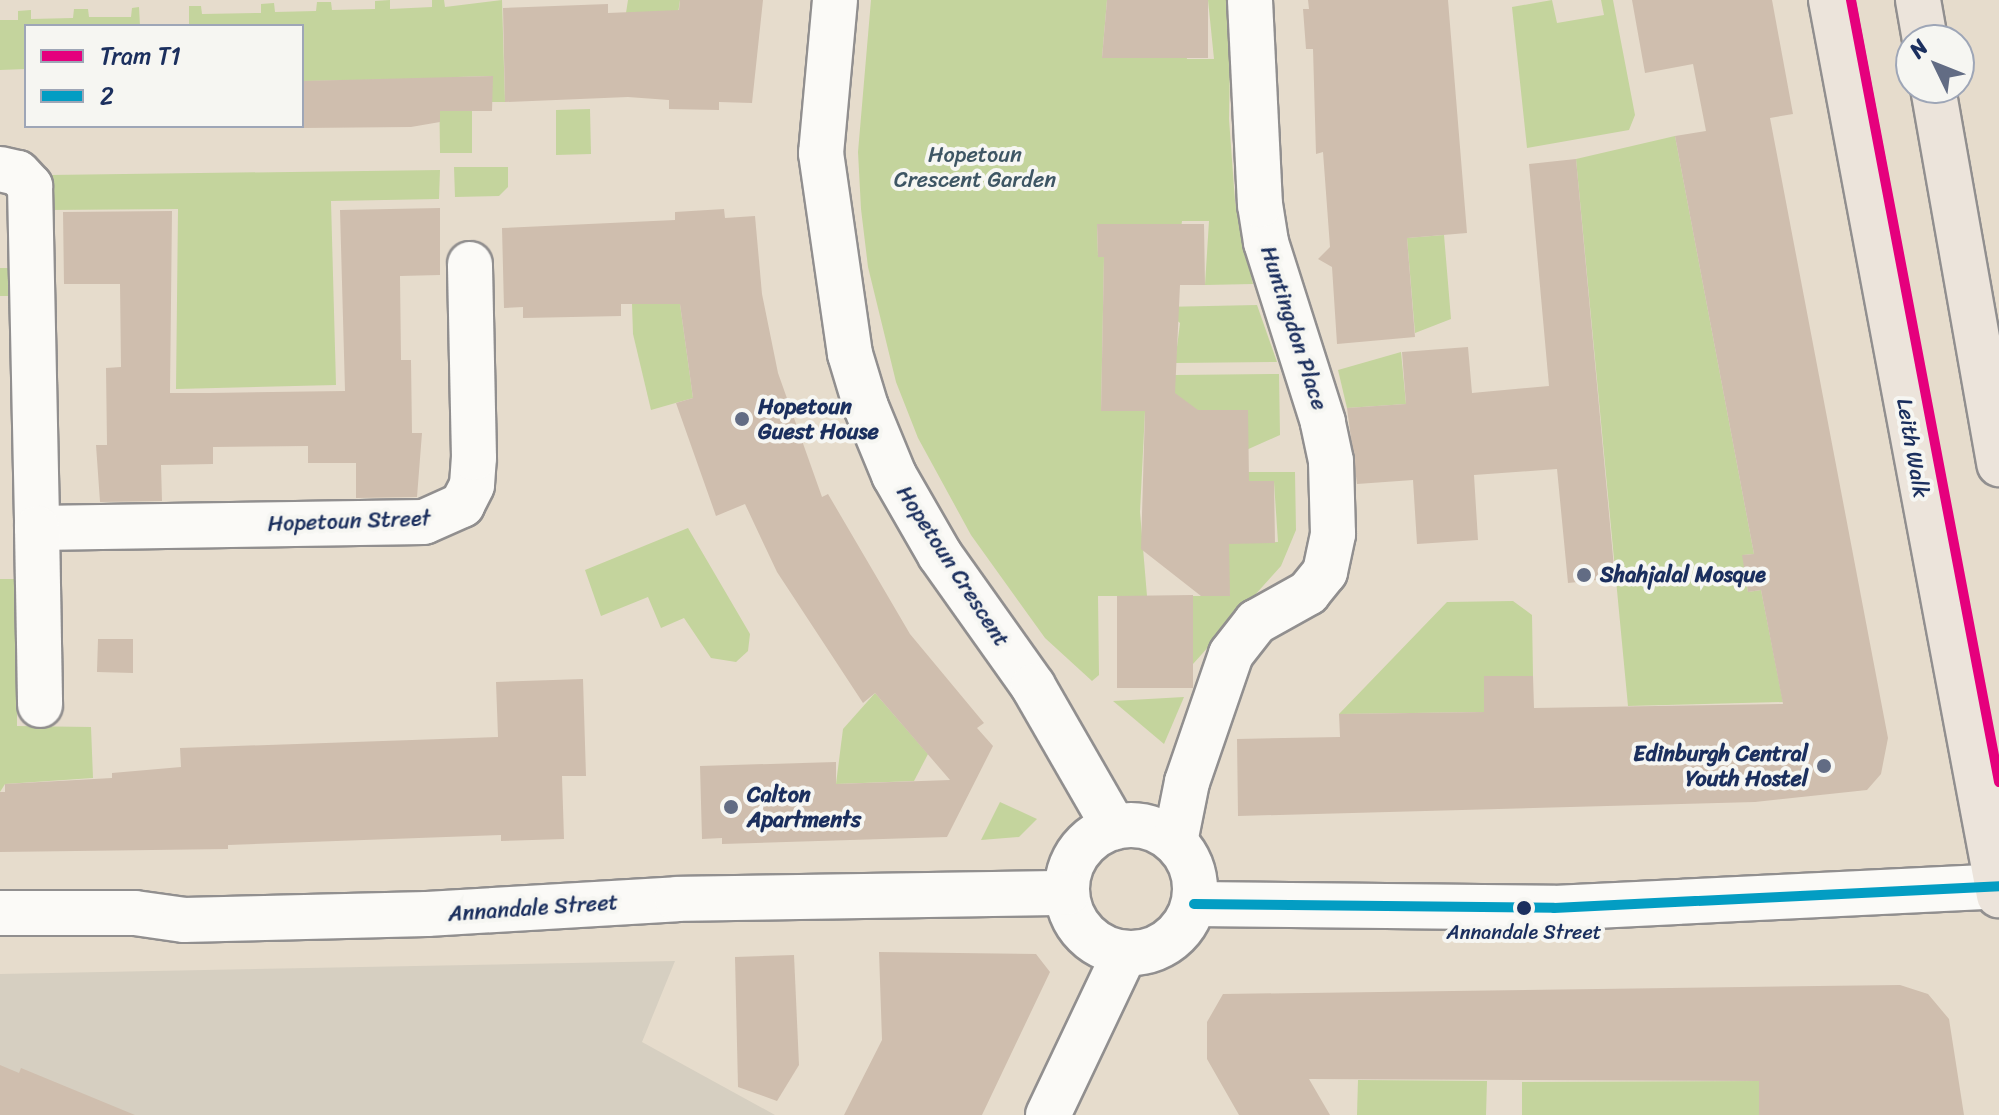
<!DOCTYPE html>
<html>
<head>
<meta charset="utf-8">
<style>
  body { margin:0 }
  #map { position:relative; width:1999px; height:1115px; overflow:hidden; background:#e6dccc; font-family:Sriracha,sans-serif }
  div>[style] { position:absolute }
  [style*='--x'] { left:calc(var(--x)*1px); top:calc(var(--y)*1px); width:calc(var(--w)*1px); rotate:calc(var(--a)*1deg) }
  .industrial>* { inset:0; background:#d6cfc1 }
  .green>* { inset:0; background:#c4d49d }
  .building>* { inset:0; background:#cfbeae }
  .roads { filter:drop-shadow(2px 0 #918f8f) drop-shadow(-2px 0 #918f8f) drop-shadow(0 2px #918f8f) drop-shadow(0 -2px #918f8f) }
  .minor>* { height:44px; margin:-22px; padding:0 22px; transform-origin:22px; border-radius:22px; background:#fbfaf7 }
  .minor>.ring { margin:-22px; padding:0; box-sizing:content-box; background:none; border:44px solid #fbfaf7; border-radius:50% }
  .primary>* { height:44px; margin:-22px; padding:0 22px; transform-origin:22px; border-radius:22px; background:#ece4db }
  .bus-1>* { height:10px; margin:-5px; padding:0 5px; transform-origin:5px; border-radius:5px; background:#039dc3 }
  .tram-1>* { height:10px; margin:-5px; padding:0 5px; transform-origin:5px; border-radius:5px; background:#e5007d }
  .dots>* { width:22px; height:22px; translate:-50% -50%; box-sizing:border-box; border:4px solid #f6f6f2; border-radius:50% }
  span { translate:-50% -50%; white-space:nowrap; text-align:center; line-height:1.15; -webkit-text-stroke:8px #f6f6f2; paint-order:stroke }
  .bus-label { font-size:20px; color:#1b2f5e }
  .park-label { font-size:22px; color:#3e5664 }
  .street-label { font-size:22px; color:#1b2f5e }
  .poi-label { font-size:22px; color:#1b2f5e; font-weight:700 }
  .left { translate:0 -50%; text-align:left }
  .right { translate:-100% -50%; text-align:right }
  .legend { position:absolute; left:24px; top:24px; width:280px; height:104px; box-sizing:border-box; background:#f6f6f2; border:2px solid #9ea6b7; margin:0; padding:10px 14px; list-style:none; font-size:24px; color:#1b2f5e }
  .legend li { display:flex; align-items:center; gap:16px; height:40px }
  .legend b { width:40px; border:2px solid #9ea6b7 }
  .north { position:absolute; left:1895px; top:24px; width:80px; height:80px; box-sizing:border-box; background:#f6f6f2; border:2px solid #9ea6b7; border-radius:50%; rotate:313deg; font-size:22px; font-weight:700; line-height:32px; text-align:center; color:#1b2f5e }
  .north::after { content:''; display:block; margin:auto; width:28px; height:36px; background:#626c84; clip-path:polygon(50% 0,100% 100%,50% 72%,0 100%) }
</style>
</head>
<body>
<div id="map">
  <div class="industrial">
    <i style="clip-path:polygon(675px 961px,642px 1042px,775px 1115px,0 1115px,0 974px)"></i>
  </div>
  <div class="green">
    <i style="clip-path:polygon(390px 0,390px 9px,432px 7px,432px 0,444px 0,445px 7px,502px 0,505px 102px,492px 102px,492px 76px,457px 77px,457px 111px,472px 111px,472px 153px,440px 153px,439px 79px,302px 81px,302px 26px,167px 26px,189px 24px,189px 6px,201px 6px,202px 14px,261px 13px,261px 4px,274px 3px,275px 12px,316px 11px,317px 2px,331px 2px,332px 10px,375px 9px,375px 1px)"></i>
    <i style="clip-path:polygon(628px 0,680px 0,677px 20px,626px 13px)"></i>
    <i style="clip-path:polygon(871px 0,1107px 0,1102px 58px,1186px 53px,1187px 59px,1214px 59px,1208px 0,1231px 0,1229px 119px,1235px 201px,1253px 284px,1205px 285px,1209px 221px,1182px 221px,1181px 228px,1097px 225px,1098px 256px,1104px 257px,1101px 411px,1145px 411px,1140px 512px,1147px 596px,1098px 596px,1099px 675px,1092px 681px,1045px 638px,971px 535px,918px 438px,896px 382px,868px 267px,861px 209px,858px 152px)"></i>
    <i style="clip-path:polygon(1552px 0,1557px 23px,1604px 15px,1601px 0,1613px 0,1635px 115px,1629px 130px,1527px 148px,1512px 7px)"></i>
    <i style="clip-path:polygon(139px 7px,140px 26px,26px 26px,26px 69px,0 70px,0 20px,18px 20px,18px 11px,31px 10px,31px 19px,73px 18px,74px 9px,88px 9px,89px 17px,131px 17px,132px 8px)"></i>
    <i style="clip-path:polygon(590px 109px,591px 154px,556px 155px,556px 110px)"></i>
    <i style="clip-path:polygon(1675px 136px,1754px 554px,1743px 555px,1748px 592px,1761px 590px,1783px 702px,1628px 706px,1576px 159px)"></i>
    <i style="clip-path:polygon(454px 167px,508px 167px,508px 187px,499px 196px,455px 197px)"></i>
    <i style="clip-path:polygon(440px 170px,439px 199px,331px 201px,336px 385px,176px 389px,178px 209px,50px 210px,49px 175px)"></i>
    <i style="clip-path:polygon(1444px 235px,1451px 319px,1415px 333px,1407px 238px)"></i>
    <i style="clip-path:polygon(0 268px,15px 268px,16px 296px,0 296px)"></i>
    <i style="clip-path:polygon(632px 304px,680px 304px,693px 398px,651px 410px,633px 334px)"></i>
    <i style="clip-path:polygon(1257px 305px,1277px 362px,1175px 363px,1180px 323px,1161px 307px)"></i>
    <i style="clip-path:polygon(1401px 352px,1406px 404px,1347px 408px,1338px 370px)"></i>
    <i style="clip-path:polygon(1279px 374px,1280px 435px,1244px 451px,1178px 411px,1181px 398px,1175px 395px,1175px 375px)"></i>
    <i style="clip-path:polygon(1244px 472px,1295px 472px,1296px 530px,1281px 566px,1193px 664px,1193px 596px,1230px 596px,1223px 535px,1249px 543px,1278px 542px,1274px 482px,1245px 482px)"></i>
    <i style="clip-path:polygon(688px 528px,750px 634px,748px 651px,736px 662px,711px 658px,684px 618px,661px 628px,648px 597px,601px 616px,585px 570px)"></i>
    <i style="clip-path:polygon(0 579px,17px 579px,17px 726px,91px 727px,93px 778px,5px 784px,0 792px)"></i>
    <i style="clip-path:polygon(1513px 601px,1532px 615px,1533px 676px,1484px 676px,1484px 712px,1339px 714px,1447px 602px)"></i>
    <i style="clip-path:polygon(875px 693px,928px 754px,914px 781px,836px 784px,843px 729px)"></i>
    <i style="clip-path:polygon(1184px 697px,1164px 744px,1113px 701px)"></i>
    <i style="clip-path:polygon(1000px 802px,1037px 819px,1019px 837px,981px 840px)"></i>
    <i style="clip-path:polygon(1358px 1080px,1487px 1081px,1486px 1115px,1357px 1115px)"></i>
    <i style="clip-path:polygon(1759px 1081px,1759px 1115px,1522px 1115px,1522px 1082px)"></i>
  </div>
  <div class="building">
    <i style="clip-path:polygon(680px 0,763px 0,752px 103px,719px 102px,719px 110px,669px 109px,669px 100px,628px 97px,505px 102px,503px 8px,608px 4px,608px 13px,679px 10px)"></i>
    <i style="clip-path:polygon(1107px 0,1208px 0,1208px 58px,1102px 58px)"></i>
    <i style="clip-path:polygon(1308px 0,1448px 0,1467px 233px,1407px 238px,1415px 337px,1337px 344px,1332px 267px,1318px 259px,1330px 247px,1323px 152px,1316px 154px,1313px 49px,1306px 49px,1303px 9px,1309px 9px)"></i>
    <i style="clip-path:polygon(1632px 0,1772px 0,1793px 114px,1770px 118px,1888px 738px,1881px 774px,1867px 790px,1755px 802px,1238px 816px,1237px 739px,1340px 737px,1339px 714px,1484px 712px,1484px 676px,1533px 676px,1534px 708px,1783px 704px,1761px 590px,1748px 592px,1742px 555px,1754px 554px,1675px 136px,1706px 131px,1693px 64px,1645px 73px)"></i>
    <i style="clip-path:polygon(493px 76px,492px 111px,440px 111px,440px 122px,411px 127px,302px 128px,302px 81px)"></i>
    <i style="clip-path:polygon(1576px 159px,1615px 578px,1568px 583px,1557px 469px,1474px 475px,1478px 540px,1417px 544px,1413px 480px,1357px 484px,1347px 408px,1406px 404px,1402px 352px,1468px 347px,1472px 393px,1549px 386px,1529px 164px)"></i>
    <i style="clip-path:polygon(440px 208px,440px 275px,400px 276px,401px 360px,411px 360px,412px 433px,422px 433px,417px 497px,356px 498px,356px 463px,308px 463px,308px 446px,213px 447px,213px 464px,161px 465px,162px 501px,100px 502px,96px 445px,107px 445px,106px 368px,121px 367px,120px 284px,64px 284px,63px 212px,172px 211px,170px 393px,209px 393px,345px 391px,340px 210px)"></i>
    <i style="clip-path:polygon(724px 209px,725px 218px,755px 216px,762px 294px,778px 373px,822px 497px,828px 494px,910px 634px,984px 723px,977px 728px,993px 746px,947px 837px,722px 844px,722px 838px,702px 839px,700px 766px,836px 762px,836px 784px,950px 780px,875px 693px,863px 703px,777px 572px,745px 504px,716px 516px,676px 403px,693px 398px,680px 304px,621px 304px,621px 316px,523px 318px,523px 307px,504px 308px,502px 228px,675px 220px,675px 212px)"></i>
    <i style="clip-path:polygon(1097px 224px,1204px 224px,1205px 285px,1180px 285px,1175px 393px,1198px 410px,1248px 410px,1249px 481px,1274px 481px,1275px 543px,1229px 544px,1230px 596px,1201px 596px,1141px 549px,1145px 411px,1101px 411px,1104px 257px,1098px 257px)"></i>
    <i style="clip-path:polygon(1193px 595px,1193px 688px,1117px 688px,1117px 596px)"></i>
    <i style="clip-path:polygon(98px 639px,133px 639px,133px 673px,97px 672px)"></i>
    <i style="clip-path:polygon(583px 679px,586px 776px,562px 776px,564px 839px,501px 841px,501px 835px,228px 845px,228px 849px,0 852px,0 792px,5px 792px,5px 784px,112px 778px,112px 773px,181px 767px,180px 748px,498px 737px,496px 682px)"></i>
    <i style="clip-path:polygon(879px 952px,1036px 954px,1050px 972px,982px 1115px,844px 1115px,882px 1040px)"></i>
    <i style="clip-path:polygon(794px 955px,799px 1065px,777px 1101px,738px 1087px,735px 957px)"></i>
    <i style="clip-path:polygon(1900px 985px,1928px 994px,1949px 1019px,1964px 1115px,1759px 1115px,1759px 1081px,1309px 1079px,1330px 1115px,1239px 1115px,1207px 1059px,1207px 1022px,1223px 994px)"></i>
    <i style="clip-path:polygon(0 1065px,19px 1073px,21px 1068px,135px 1115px,0 1115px)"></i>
  </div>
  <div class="roads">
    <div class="minor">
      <i style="--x:835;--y:0;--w:154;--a:95.2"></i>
      <i style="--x:821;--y:153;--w:203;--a:81.8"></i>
      <i style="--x:850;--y:354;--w:55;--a:73.2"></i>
      <i style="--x:866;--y:407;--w:74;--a:67.6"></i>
      <i style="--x:894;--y:475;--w:92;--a:60.1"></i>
      <i style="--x:940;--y:555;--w:161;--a:54.6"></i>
      <i style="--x:1033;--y:686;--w:163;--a:60.1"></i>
      <i style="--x:0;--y:169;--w:18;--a:13"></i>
      <i style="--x:18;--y:173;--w:18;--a:47"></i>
      <i style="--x:30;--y:186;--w:342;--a:88.8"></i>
      <i style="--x:37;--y:528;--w:387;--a:-0.9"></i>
      <i style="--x:424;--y:522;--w:42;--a:-24.1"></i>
      <i style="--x:462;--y:505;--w:22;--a:-63"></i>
      <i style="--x:472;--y:485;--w:27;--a:-86"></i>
      <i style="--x:474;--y:458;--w:194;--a:-91.2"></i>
      <i style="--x:37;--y:528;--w:177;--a:89"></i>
      <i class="ring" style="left:1067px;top:825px;width:84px;height:84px"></i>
      <i style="--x:1175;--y:842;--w:61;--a:-78.7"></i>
      <i style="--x:1187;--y:782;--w:135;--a:-71"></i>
      <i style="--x:1231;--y:654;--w:41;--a:-52"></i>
      <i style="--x:1256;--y:622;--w:60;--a:-29.1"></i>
      <i style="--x:1308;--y:593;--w:27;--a:-51"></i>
      <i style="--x:1325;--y:572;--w:39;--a:-78"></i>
      <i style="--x:1333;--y:534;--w:73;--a:-91.6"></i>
      <i style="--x:1331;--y:461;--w:40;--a:-102"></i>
      <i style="--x:1323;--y:422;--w:189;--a:-107.6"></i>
      <i style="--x:1266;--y:242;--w:37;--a:-99"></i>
      <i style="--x:1260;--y:205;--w:205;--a:-92.8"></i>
      <i style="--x:1194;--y:904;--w:360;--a:0.6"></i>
      <i style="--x:1554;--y:908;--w:446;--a:-2.8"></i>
      <i style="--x:0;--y:913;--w:135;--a:0"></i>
      <i style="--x:135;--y:913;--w:49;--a:8.1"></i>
      <i style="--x:184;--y:920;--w:243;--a:-1.4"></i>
      <i style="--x:427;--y:914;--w:250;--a:-3.4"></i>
      <i style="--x:677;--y:899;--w:390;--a:-0.9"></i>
      <i style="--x:1048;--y:1115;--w:179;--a:-64.6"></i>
    </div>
    <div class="primary">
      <i style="--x:1831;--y:0;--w:911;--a:79.37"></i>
      <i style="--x:1918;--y:0;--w:41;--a:80.1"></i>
      <i style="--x:1933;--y:88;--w:382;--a:80"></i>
    </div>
  </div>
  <div class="bus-1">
    <i style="--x:1194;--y:904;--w:360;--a:0.6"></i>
    <i style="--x:1554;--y:908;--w:446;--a:-2.8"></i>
  </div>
  <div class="tram-1">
    <i style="--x:1851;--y:0;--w:796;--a:79.28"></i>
  </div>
  <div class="dots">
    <i style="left:742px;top:419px;background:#626c84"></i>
    <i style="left:1584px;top:575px;background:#626c84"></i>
    <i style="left:1824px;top:766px;background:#626c84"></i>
    <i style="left:731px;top:807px;background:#626c84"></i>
    <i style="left:1524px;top:908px;background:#1b2f5e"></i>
  </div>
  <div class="bus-label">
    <span style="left:1524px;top:932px">Annandale Street</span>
  </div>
  <div class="park-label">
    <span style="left:975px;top:167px">Hopetoun<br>Crescent Garden</span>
  </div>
  <div class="street-label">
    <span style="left:1294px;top:328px;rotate:72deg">Huntingdon Place</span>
    <span style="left:1913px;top:448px;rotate:80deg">Leith Walk</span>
    <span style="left:349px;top:521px;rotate:-2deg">Hopetoun Street</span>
    <span style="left:953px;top:566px;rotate:57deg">Hopetoun Crescent</span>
    <span style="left:533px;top:908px;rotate:-4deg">Annandale Street</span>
  </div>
  <div class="poi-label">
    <span class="left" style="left:758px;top:419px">Hopetoun<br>Guest House</span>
    <span class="left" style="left:1600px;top:575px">Shahjalal Mosque</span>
    <span class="right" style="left:1808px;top:766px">Edinburgh Central<br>Youth Hostel</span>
    <span class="left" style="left:747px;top:807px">Calton<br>Apartments</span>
  </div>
  <ul class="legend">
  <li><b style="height:10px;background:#e5007d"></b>Tram T1</li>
  <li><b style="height:10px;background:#039dc3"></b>2</li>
  </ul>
  <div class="north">N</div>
</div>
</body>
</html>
